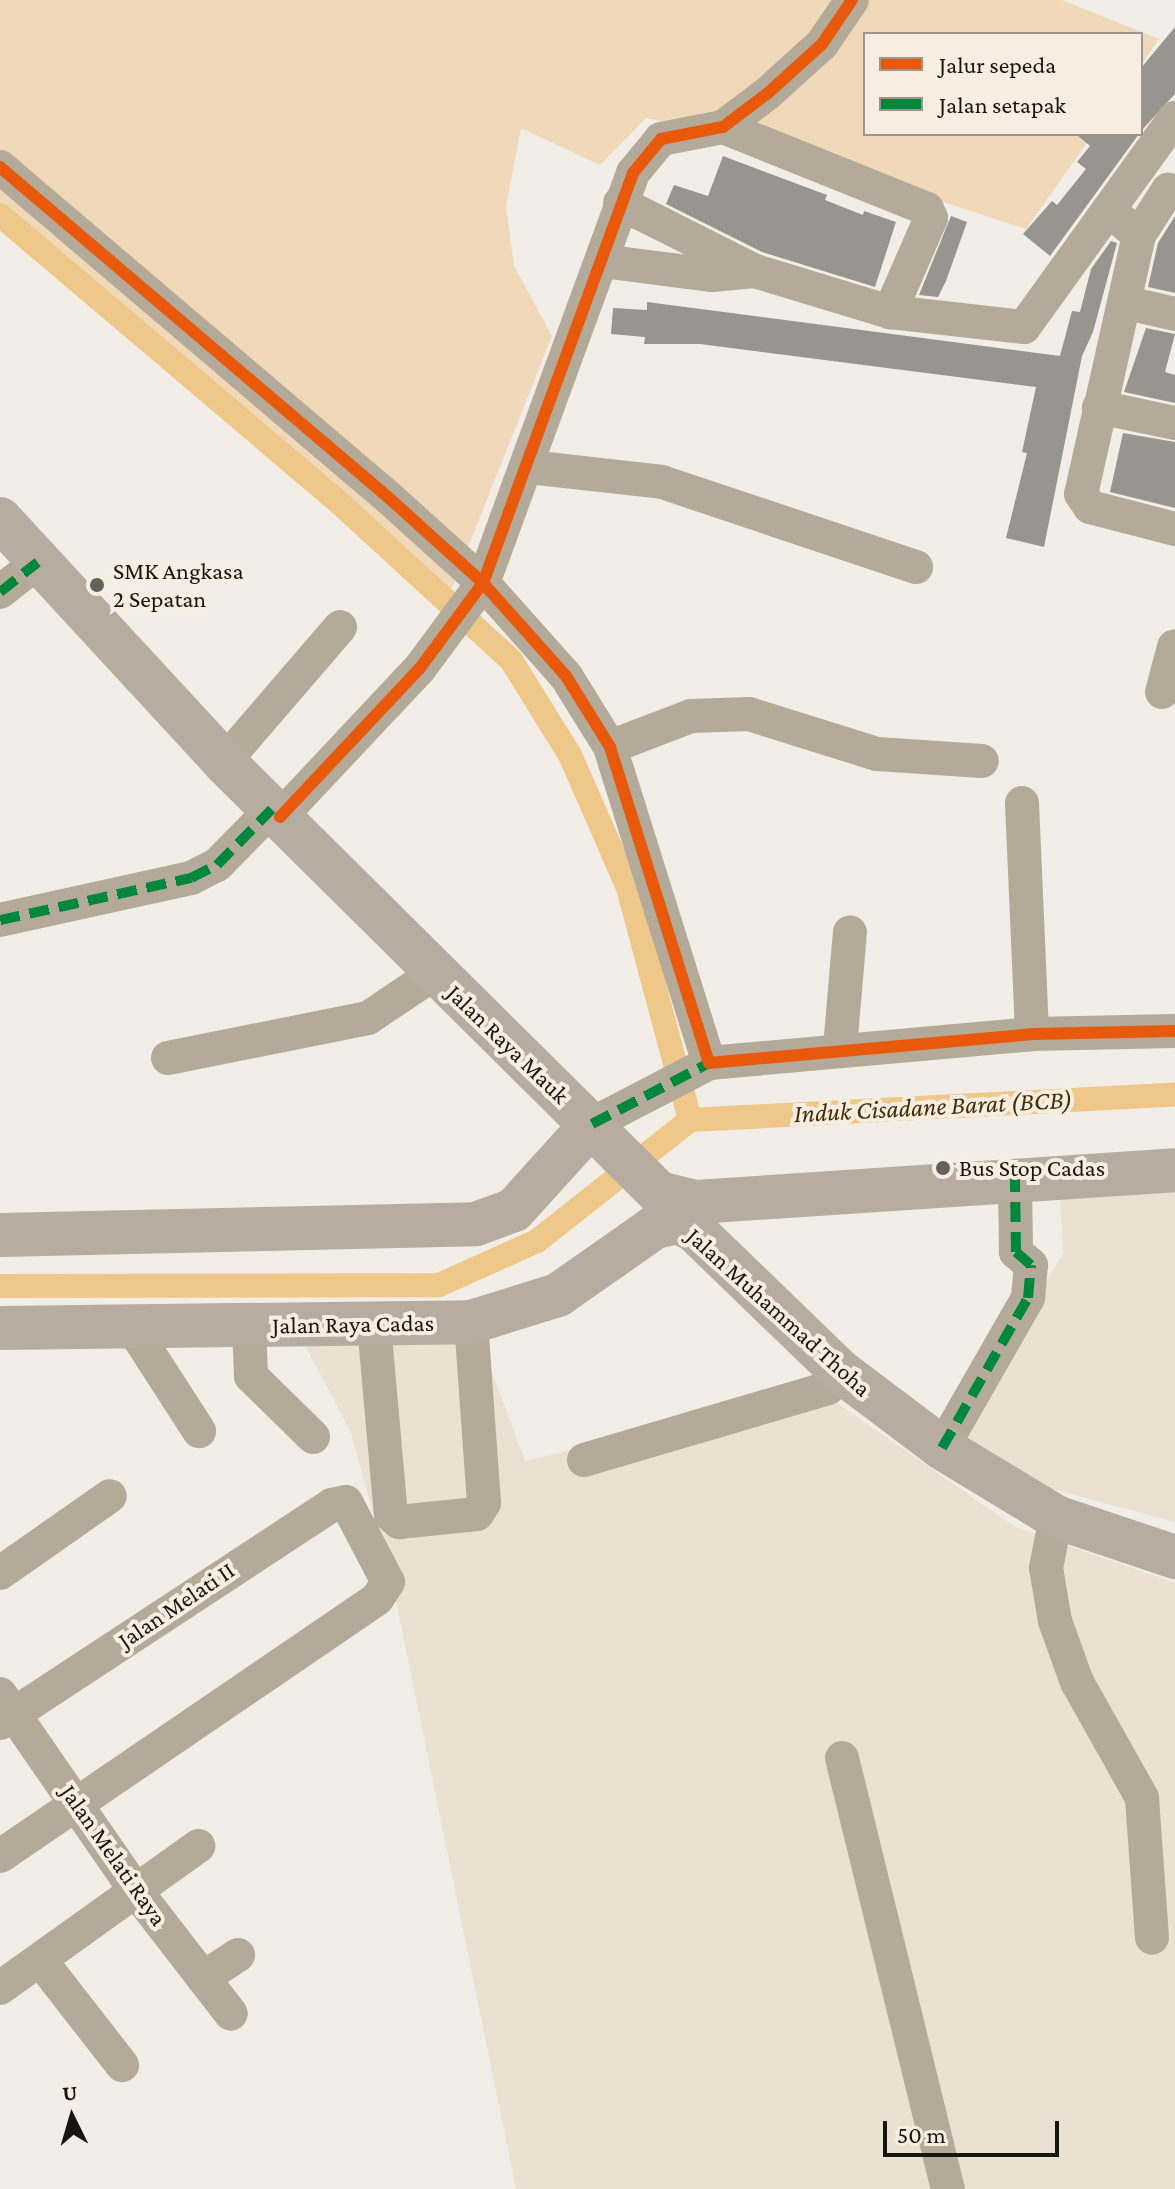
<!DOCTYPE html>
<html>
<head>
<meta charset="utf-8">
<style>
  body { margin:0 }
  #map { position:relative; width:1175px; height:2189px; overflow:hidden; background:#f2ede6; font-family:"Crimson Pro",serif }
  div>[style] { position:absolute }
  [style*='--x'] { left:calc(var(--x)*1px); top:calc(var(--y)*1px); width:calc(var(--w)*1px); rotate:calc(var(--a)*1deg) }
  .built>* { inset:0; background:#eae1d3 }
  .green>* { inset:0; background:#efd9b8 }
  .canal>* { height:24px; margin:-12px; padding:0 12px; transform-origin:12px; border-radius:12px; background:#eec789 }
  .building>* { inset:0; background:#98948f }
  .minor>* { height:34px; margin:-17px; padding:0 17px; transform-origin:17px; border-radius:17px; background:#b4aa9a }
  .major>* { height:44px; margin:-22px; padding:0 22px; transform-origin:22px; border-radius:22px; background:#b6ac9f }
  .quiet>* { height:10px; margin-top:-5px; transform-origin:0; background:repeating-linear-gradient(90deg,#00873e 0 20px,transparent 0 30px) }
  .cycleway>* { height:12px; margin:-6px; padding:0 6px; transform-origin:6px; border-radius:6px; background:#e8590c }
  .dots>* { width:22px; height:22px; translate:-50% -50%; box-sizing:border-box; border:4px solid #f7eee1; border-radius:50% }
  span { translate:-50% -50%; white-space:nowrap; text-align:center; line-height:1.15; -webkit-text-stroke:8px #f7eee1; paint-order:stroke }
  .poi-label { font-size:24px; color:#181510 }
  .left { translate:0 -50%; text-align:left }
  .street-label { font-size:24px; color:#181510 }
  .water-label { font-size:26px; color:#432d06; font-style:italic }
  .legend { position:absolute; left:863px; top:32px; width:280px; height:104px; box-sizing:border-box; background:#f7eee1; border:2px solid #9e978d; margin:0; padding:10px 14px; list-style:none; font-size:24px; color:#181510 }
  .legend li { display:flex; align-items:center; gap:16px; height:40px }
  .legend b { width:40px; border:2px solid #9e978d }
  .north { position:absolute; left:32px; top:2077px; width:80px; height:80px; -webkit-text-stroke:6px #f7eee1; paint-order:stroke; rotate:355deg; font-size:22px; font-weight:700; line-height:32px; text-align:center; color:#181510 }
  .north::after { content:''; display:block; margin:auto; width:28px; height:36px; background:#181510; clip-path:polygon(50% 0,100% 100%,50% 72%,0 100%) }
  .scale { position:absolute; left:883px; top:2121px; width:176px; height:36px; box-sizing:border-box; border:4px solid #181510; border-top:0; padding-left:10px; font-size:24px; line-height:28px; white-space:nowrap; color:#181510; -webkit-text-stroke:6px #f7eee1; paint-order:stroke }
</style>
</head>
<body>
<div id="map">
  <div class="built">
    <i style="clip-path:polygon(1175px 1189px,1175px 1522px,1038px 1485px,954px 1434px,1063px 1254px,1060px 1193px)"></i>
    <i style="clip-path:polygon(470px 1312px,525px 1461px,716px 1415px,804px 1380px,1015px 1527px,1175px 1583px,1175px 2189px,516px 2189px,394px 1591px,351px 1433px,289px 1314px)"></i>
  </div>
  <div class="green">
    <i style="clip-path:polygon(0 0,1062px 0,1159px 39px,1141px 65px,1141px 34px,865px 34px,865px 134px,1093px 134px,1026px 229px,770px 145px,646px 118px,600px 165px,521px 128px,506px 207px,514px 266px,552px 336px,451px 590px,0 208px)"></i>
  </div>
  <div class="canal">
    <i style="--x:0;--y:215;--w:436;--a:40.3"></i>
    <i style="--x:333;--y:497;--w:241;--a:42.5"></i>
    <i style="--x:511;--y:660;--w:112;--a:58.2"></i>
    <i style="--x:570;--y:755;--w:145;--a:66.4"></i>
    <i style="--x:628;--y:888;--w:240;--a:75"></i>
    <i style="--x:690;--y:1120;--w:486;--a:-3"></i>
    <i style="--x:0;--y:1286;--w:439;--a:-0.1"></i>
    <i style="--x:439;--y:1285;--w:107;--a:-24.2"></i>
    <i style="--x:537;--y:1241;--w:195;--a:-38.3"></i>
  </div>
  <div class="building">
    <i style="clip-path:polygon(1175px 27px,1175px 94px,1141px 131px,1141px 68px)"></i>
    <i style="clip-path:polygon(1076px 134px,1139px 134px,1050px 256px,1023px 234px,1052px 201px,1057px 205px,1086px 169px,1077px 162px,1090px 146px)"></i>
    <i style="clip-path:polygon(723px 156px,827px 195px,825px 200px,863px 215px,864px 211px,896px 222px,875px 287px,762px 252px,666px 204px,674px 185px,708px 196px)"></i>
    <i style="clip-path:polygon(951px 216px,967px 222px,946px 281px,938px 297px,919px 295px)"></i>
    <i style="clip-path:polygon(1175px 216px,1175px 293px,1148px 287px,1158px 243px)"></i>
    <i style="clip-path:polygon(1111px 241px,1117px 243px,1093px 332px,1082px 356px,1044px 547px,1006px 538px,1027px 453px,1022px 452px,1036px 387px,700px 344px,644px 344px,645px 337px,611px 334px,613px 308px,647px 310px,647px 302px,1060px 356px,1072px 311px,1080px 312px,1091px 269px)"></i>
    <i style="clip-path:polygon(1146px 328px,1175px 334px,1165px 372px,1175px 375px,1175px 403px,1124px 392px)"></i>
    <i style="clip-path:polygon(1123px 433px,1175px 442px,1175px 508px,1110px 492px)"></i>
  </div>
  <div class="minor">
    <i style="--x:723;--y:127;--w:220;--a:21.9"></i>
    <i style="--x:927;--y:209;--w:10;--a:66"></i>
    <i style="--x:931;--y:218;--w:103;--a:113.6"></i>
    <i style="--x:0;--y:167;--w:511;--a:40.39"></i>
    <i style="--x:389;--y:498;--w:127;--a:42.1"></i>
    <i style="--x:483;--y:583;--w:125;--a:48.3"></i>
    <i style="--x:566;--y:676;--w:84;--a:58.2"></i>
    <i style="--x:610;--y:747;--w:331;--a:72.6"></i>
    <i style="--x:709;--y:1063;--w:324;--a:-5.1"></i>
    <i style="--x:1032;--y:1034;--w:143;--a:-1.2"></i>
    <i style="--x:620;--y:203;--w:151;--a:26.7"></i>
    <i style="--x:1110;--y:211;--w:38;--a:40"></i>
    <i style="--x:1139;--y:235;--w:265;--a:102.6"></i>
    <i style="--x:1081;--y:494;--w:16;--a:55"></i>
    <i style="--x:1090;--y:507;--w:88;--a:14.5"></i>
    <i style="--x:1139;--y:235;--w:54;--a:-57.2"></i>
    <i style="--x:1168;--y:190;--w:7;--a:16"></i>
    <i style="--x:602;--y:261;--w:111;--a:7.3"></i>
    <i style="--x:712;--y:275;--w:43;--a:-5.3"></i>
    <i style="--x:755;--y:271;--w:141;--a:16.9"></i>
    <i style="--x:890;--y:312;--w:135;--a:6.4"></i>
    <i style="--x:1024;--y:327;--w:258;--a:-54.2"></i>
    <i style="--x:1127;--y:303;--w:49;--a:12.9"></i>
    <i style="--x:1099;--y:407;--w:78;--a:11.9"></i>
    <i style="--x:529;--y:467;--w:134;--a:6.4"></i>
    <i style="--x:662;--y:482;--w:268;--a:18.5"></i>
    <i style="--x:0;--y:592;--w:48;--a:-38.3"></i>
    <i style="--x:1162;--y:692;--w:47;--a:-75.1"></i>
    <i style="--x:610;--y:747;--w:87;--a:-20.9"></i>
    <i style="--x:691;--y:716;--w:58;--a:-2"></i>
    <i style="--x:749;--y:714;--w:134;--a:17.4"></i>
    <i style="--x:877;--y:754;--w:105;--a:3.8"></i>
    <i style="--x:224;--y:762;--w:178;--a:-49.3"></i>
    <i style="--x:1022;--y:803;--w:231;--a:87.5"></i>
    <i style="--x:280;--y:817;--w:204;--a:-46.8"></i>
    <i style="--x:420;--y:668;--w:106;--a:-53.5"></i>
    <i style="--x:483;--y:583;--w:437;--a:-69.9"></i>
    <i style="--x:633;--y:173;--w:44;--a:-50.5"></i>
    <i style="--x:661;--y:139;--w:63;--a:-11"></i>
    <i style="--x:723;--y:127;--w:56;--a:-37.1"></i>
    <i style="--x:768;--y:93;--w:73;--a:-42.2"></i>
    <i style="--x:822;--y:44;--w:53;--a:-55.7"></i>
    <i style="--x:0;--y:920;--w:196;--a:-12.4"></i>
    <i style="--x:191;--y:878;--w:29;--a:-27"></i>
    <i style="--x:217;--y:865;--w:78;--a:-45.5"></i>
    <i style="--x:840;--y:1048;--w:116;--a:-85.1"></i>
    <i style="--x:168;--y:1058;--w:204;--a:-11.3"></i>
    <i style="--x:368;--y:1018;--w:81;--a:-33.9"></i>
    <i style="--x:592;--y:1124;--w:132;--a:-27.5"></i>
    <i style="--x:374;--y:1325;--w:191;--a:84.9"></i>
    <i style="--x:391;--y:1515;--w:11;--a:41"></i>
    <i style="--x:399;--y:1522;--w:78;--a:-5.9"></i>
    <i style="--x:477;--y:1514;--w:13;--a:-58"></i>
    <i style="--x:484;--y:1503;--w:181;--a:-94.1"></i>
    <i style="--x:249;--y:1326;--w:50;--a:87.7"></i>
    <i style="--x:251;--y:1376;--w:87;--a:44.5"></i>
    <i style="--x:132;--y:1327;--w:124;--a:57.2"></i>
    <i style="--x:942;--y:1448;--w:173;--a:-60.2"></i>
    <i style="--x:1028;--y:1298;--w:33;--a:-85"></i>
    <i style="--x:1031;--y:1265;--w:20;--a:-139"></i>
    <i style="--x:1016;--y:1252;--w:73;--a:-90.8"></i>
    <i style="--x:584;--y:1460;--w:254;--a:-16.4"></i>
    <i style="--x:828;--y:1388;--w:21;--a:-55"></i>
    <i style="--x:1056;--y:1517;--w:52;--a:101.1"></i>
    <i style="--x:1046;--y:1568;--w:54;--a:80.4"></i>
    <i style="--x:1055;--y:1621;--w:65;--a:70.2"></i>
    <i style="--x:1077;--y:1682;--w:133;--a:60.7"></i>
    <i style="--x:1142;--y:1798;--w:140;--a:85.9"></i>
    <i style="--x:0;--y:1573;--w:134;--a:-35"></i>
    <i style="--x:0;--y:1694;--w:239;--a:55.4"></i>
    <i style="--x:136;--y:1891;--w:155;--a:52.3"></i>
    <i style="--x:0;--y:1723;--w:397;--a:-33.3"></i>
    <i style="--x:332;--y:1505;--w:14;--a:-12"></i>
    <i style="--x:346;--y:1502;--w:90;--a:62.3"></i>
    <i style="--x:388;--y:1582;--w:20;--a:123"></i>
    <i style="--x:377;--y:1599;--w:456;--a:145.7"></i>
    <i style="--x:842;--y:1758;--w:444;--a:76.2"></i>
    <i style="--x:41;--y:1961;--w:132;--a:52.1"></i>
    <i style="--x:203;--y:1978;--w:42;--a:-33.3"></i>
    <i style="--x:0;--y:1988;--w:244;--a:-35.6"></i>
  </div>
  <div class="major">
    <i style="--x:0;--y:519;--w:330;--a:47.3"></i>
    <i style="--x:224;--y:762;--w:612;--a:44.74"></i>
    <i style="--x:659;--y:1193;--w:38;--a:14"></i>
    <i style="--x:696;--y:1202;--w:480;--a:-3.8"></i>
    <i style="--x:0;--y:1235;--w:476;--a:-1.3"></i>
    <i style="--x:476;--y:1224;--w:40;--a:-20.2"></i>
    <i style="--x:514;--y:1210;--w:116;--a:-47.8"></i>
    <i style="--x:0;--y:1328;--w:471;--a:-0.7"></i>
    <i style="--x:471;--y:1322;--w:91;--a:-17.2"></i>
    <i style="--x:558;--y:1295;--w:118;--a:-35"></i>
    <i style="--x:655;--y:1227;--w:25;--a:-12"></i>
    <i style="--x:679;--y:1222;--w:17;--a:28"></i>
    <i style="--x:694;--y:1230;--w:203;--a:44"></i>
    <i style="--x:840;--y:1371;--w:128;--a:37"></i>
    <i style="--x:942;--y:1448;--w:133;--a:31.2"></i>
    <i style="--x:1056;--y:1517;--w:126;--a:18.6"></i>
  </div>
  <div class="quiet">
    <i style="--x:0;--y:592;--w:48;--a:-38.3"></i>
    <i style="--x:0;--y:920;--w:196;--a:-12.4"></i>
    <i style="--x:191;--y:878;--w:29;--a:-27"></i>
    <i style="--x:217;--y:865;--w:78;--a:-45.5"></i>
    <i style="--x:592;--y:1124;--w:132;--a:-27.5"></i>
    <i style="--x:942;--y:1448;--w:173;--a:-60.2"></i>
    <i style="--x:1028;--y:1298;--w:33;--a:-85"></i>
    <i style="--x:1031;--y:1265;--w:20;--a:-139"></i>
    <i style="--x:1016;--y:1252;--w:73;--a:-90.8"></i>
  </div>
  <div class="cycleway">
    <i style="--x:0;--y:167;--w:511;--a:40.39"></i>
    <i style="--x:389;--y:498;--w:127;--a:42.1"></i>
    <i style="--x:483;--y:583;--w:125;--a:48.3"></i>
    <i style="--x:566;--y:676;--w:84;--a:58.2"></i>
    <i style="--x:610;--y:747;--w:331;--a:72.6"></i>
    <i style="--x:709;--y:1063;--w:324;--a:-5.1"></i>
    <i style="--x:1032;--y:1034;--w:143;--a:-1.2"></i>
    <i style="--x:280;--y:817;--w:204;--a:-46.8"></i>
    <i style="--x:420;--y:668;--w:106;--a:-53.5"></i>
    <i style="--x:483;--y:583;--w:437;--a:-69.9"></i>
    <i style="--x:633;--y:173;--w:44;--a:-50.5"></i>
    <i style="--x:661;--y:139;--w:63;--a:-11"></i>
    <i style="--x:723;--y:127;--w:56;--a:-37.1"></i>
    <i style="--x:768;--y:93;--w:73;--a:-42.2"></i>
    <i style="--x:822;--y:44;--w:53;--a:-55.7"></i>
  </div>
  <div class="dots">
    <i style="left:97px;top:585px;background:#64615b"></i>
    <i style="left:943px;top:1168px;background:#64615b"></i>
  </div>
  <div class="poi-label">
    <span class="left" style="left:113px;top:585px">SMK Angkasa<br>2 Sepatan</span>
    <span class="left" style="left:959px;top:1168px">Bus Stop Cadas</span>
  </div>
  <div class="street-label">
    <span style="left:508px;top:1044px;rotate:44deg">Jalan Raya Mauk</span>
    <span style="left:779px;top:1312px;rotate:42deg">Jalan Muhammad Thoha</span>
    <span style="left:353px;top:1324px;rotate:-1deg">Jalan Raya Cadas</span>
    <span style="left:176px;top:1605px;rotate:-34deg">Jalan Melati II</span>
    <span style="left:114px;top:1855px;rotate:55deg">Jalan Melati Raya</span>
  </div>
  <div class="water-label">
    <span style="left:933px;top:1107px;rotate:-3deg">Induk Cisadane Barat (BCB)</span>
  </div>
  <ul class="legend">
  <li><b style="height:10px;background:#e8590c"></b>Jalur sepeda</li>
  <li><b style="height:10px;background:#00873e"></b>Jalan setapak</li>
  </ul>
  <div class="north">U</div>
  <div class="scale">50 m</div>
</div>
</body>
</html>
